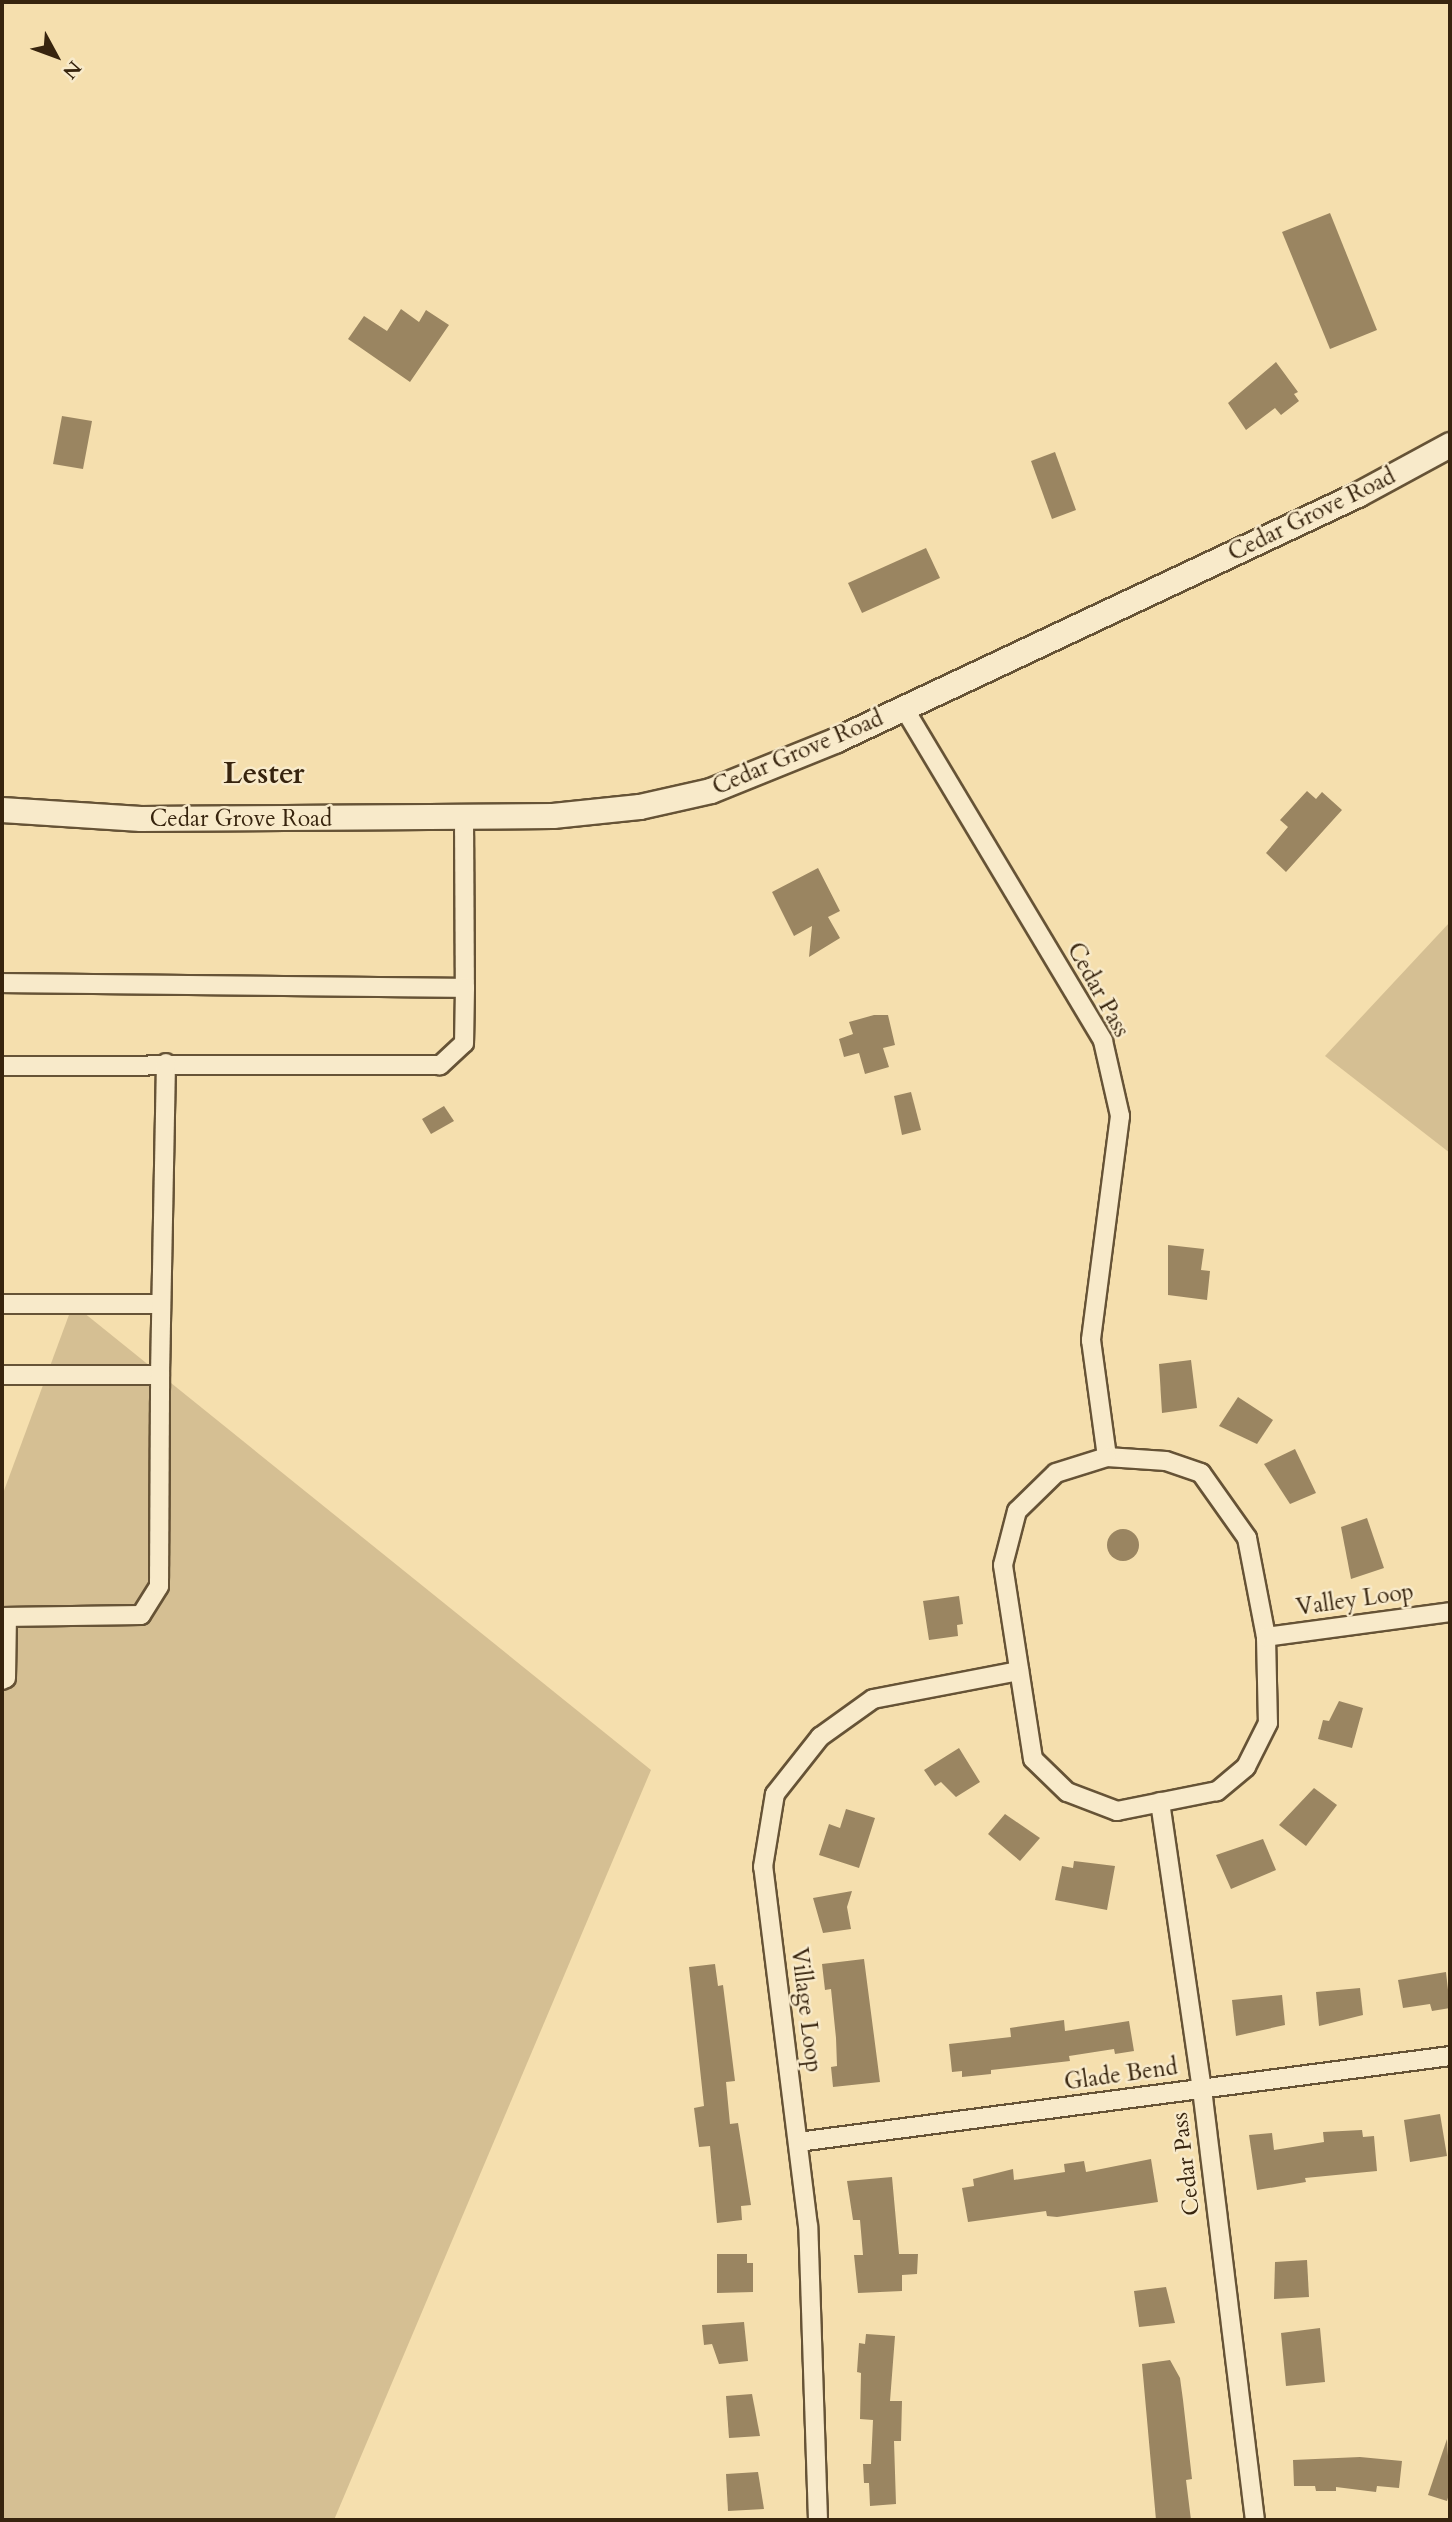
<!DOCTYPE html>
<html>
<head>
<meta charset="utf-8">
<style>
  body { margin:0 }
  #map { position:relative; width:1452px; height:2522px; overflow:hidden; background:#f5dfae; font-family:Cardo,serif }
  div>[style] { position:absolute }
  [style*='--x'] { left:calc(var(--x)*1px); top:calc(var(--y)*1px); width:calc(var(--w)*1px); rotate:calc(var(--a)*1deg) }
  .green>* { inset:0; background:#d5bf93 }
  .building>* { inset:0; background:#9a8561 }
  .round { border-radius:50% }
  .roads { filter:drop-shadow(2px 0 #665336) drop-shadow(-2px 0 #665336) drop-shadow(0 2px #665336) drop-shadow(0 -2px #665336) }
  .minor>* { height:18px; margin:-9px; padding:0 9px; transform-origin:9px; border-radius:9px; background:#f8eaca }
  .secondary>* { height:24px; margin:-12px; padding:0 12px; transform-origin:12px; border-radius:12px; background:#f8eaca }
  span { translate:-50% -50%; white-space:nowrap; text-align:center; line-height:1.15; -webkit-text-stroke:5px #f8eaca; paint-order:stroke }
  .street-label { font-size:23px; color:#37240e }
  .district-label { font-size:30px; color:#37240e; font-weight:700 }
  .frame { position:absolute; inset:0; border:4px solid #37240e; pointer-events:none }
  .north { position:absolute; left:21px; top:21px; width:70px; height:70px; -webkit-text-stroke:5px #f8eaca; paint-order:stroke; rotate:131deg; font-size:19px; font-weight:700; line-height:28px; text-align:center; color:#37240e }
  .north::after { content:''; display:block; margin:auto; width:24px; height:32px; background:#37240e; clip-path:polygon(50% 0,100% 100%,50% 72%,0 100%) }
</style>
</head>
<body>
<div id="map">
  <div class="green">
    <i style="clip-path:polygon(1450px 922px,1450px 1153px,1325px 1056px)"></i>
    <i style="clip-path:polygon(73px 1304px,651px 1770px,334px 2520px,2px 2520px,2px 1496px)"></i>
  </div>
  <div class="building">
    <i style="clip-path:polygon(1330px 213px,1377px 330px,1330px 349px,1282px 232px)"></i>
    <i style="clip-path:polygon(401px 309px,419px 322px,426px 310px,449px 325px,410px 382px,348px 339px,364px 316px,387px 331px)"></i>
    <i style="clip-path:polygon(1276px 362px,1298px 392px,1294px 394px,1299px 401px,1281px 415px,1275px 408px,1246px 430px,1228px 403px)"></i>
    <i style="clip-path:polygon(62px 416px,92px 421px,83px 469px,53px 464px)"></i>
    <i style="clip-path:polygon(1055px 452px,1076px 510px,1052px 519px,1031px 461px)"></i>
    <i style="clip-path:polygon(926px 548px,940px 578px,862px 613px,848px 583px)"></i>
    <i style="clip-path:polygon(1307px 791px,1316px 799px,1322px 792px,1342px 810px,1286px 872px,1266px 853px,1288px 827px,1280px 820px)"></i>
    <i style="clip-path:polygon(818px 868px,840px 911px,828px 917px,840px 938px,809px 957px,812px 926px,794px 936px,772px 892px)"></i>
    <i style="clip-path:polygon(874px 1015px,888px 1015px,895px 1045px,883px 1048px,889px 1067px,865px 1074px,859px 1053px,844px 1057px,839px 1039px,853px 1034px,849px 1022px)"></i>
    <i style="clip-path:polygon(911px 1092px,921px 1130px,902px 1135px,894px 1096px)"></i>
    <i style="clip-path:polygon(444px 1106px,454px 1121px,431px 1134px,422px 1119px)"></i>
    <i style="clip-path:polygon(1168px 1245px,1204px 1249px,1201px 1270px,1210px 1271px,1207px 1300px,1168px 1295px)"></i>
    <i style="clip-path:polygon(1191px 1360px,1197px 1408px,1162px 1413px,1159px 1364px)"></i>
    <i style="clip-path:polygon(1238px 1397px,1273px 1420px,1257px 1444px,1219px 1426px)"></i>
    <i style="clip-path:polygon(1295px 1449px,1316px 1493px,1290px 1504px,1264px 1464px)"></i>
    <i style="clip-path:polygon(1367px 1518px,1384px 1568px,1351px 1579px,1341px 1527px)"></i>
    <i class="round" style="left:1107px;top:1529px;width:32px;height:32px"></i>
    <i style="clip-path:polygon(959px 1596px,963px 1624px,957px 1625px,958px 1636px,929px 1640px,923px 1601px)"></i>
    <i style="clip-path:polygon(1339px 1701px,1363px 1708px,1352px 1748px,1318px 1739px,1323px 1720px,1329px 1721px)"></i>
    <i style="clip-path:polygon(959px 1748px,980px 1782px,956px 1797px,941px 1782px,935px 1786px,924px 1770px)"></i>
    <i style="clip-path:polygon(1314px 1788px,1337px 1805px,1306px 1846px,1279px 1825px)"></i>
    <i style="clip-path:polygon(846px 1809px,875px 1818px,859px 1868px,819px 1855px,829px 1824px,840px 1828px)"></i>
    <i style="clip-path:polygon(1005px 1814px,1040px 1838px,1020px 1861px,988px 1834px)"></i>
    <i style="clip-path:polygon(1263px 1839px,1276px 1870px,1231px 1889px,1216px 1855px)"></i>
    <i style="clip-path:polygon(1074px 1861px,1115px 1866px,1107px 1910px,1055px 1900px,1062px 1866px,1073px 1868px)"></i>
    <i style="clip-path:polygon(852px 1891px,847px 1907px,851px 1929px,823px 1933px,813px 1898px)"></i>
    <i style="clip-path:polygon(864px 1959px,880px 2082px,833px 2087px,831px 2067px,837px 2066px,836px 2038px,831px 1989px,825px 1990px,822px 1964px)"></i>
    <i style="clip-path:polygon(715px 1964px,718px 1986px,723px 1985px,735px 2081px,726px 2082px,730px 2124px,738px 2123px,751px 2205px,741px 2206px,742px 2220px,717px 2223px,710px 2146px,699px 2147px,694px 2108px,704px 2106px,689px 1967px)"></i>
    <i style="clip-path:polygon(1446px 1972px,1450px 2008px,1432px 2011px,1430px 2004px,1403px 2008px,1398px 1980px)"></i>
    <i style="clip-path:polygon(1360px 1988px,1363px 2015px,1319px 2026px,1316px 1992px)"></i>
    <i style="clip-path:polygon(1282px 1995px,1285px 2025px,1236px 2036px,1232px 2000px)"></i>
    <i style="clip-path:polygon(1064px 2020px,1065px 2031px,1129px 2021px,1134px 2051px,1115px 2054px,1114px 2049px,1069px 2056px,1070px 2061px,991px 2070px,991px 2074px,962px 2077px,962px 2071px,952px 2072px,949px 2044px,1011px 2037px,1010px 2028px)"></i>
    <i style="clip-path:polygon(1440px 2114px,1447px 2156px,1410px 2162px,1404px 2120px)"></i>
    <i style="clip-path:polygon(1362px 2130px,1363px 2137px,1374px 2136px,1377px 2171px,1305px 2178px,1306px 2182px,1257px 2190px,1249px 2135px,1272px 2133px,1274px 2150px,1324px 2142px,1323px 2132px)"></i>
    <i style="clip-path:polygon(1151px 2159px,1158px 2202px,1057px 2217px,1047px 2216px,1046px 2211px,968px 2222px,962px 2188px,974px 2186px,973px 2179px,1013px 2169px,1014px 2180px,1065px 2172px,1064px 2164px,1084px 2161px,1086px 2172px)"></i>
    <i style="clip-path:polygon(892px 2177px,899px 2254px,918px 2254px,917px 2274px,902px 2275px,902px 2291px,858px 2293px,854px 2255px,863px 2255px,860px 2220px,853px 2220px,847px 2181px)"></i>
    <i style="clip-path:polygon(717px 2254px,747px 2254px,747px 2263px,753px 2263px,753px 2292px,717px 2293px)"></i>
    <i style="clip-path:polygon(1307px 2260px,1309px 2297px,1274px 2299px,1275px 2262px)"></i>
    <i style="clip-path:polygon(1166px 2287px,1175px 2323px,1139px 2327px,1134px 2291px)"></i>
    <i style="clip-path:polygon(744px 2322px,748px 2361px,719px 2364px,712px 2344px,704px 2345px,702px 2325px)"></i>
    <i style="clip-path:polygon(1320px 2328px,1325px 2382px,1286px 2386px,1281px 2333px)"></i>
    <i style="clip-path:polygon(866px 2334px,895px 2336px,890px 2401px,902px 2401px,901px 2441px,894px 2441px,896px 2504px,870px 2506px,869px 2483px,864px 2483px,863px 2464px,871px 2464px,873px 2420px,860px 2419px,861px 2373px,857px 2372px,859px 2343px,865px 2344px)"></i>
    <i style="clip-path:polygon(1170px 2360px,1180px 2378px,1183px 2400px,1192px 2479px,1186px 2480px,1191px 2520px,1156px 2520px,1142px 2364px)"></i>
    <i style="clip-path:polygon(752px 2394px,760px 2436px,729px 2438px,726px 2396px)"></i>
    <i style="clip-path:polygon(1447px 2439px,1450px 2491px,1447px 2501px,1428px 2495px)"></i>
    <i style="clip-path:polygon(1360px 2457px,1402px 2461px,1399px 2488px,1377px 2486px,1376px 2492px,1336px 2487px,1336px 2491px,1316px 2491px,1315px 2486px,1294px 2486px,1293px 2460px)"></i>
    <i style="clip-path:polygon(758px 2472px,764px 2509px,728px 2511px,726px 2474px)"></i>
  </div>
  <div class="roads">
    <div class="minor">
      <i style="--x:904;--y:708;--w:388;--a:59.1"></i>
      <i style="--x:1103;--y:1041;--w:77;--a:77.2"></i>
      <i style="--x:1120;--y:1116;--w:226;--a:97.4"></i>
      <i style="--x:1091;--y:1340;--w:118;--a:82.2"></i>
      <i style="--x:464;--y:817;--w:171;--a:89.7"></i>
      <i style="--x:2;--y:983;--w:463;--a:0.6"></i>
      <i style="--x:465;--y:988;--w:55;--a:91"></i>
      <i style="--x:464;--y:1043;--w:33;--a:137"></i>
      <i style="--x:440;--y:1065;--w:438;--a:179.9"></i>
      <i style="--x:2;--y:1304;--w:159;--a:0"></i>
      <i style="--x:2;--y:1375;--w:158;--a:0"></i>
      <i style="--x:160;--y:1375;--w:312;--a:-88.9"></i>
      <i style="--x:1107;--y:1457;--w:59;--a:3.9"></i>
      <i style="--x:1166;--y:1461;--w:37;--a:19"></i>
      <i style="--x:1201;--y:1473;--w:80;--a:54.7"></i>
      <i style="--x:1247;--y:1538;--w:101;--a:79.1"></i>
      <i style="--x:1266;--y:1637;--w:86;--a:88.7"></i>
      <i style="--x:1268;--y:1723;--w:49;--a:116.6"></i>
      <i style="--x:1246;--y:1767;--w:38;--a:140"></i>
      <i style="--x:1217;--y:1791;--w:102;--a:168.7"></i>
      <i style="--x:1117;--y:1811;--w:53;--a:-159.2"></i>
      <i style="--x:1067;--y:1792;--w:47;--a:-135.9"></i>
      <i style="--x:1033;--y:1759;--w:196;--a:-98.8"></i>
      <i style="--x:1003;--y:1565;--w:56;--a:-75.5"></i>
      <i style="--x:1017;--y:1511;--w:54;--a:-44.3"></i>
      <i style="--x:1056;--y:1473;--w:53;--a:-17.4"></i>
      <i style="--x:2;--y:1617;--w:139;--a:-0.8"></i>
      <i style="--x:141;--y:1615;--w:34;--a:-58"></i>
      <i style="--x:159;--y:1586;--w:211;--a:-89.7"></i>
      <i style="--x:1266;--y:1637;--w:186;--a:-7.7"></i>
      <i style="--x:2;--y:1680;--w:4;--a:-27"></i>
      <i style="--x:6;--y:1678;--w:61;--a:-89.1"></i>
      <i style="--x:1160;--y:1802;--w:290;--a:81.7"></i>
      <i style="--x:1202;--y:2089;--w:434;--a:83"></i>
      <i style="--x:798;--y:2142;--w:658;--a:-7.51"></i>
      <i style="--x:818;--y:2520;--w:294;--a:-91.9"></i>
      <i style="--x:808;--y:2226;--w:362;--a:-97.1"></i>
      <i style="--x:763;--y:1867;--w:74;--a:-80.7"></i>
      <i style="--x:775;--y:1794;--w:73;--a:-51.7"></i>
      <i style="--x:820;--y:1737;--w:65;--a:-35.6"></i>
      <i style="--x:873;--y:1699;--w:149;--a:-10.9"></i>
    </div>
    <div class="secondary">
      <i style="--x:2;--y:810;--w:139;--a:3.7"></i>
      <i style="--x:141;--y:819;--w:412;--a:-0.4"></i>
      <i style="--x:553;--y:816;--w:87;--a:-5.9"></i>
      <i style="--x:640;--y:807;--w:73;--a:-12.7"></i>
      <i style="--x:711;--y:791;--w:136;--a:-22"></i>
      <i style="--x:837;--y:740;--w:576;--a:-25.19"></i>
      <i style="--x:1358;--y:495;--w:105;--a:-28.5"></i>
    </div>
  </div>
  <div class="street-label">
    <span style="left:1312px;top:515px;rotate:-26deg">Cedar Grove Road</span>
    <span style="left:798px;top:753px;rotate:-23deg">Cedar Grove Road</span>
    <span style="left:241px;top:819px">Cedar Grove Road</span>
    <span style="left:1098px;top:990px;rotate:61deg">Cedar Pass</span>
    <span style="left:1355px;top:1600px;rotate:-8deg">Valley Loop</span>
    <span style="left:806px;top:2010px;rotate:83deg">Village Loop</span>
    <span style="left:1121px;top:2075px;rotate:-8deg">Glade Bend</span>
    <span style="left:1186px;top:2164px;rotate:-97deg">Cedar Pass</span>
  </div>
  <div class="district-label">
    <span style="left:264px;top:774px">Lester</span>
  </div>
  <div class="frame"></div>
  <div class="north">N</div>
</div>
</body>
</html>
